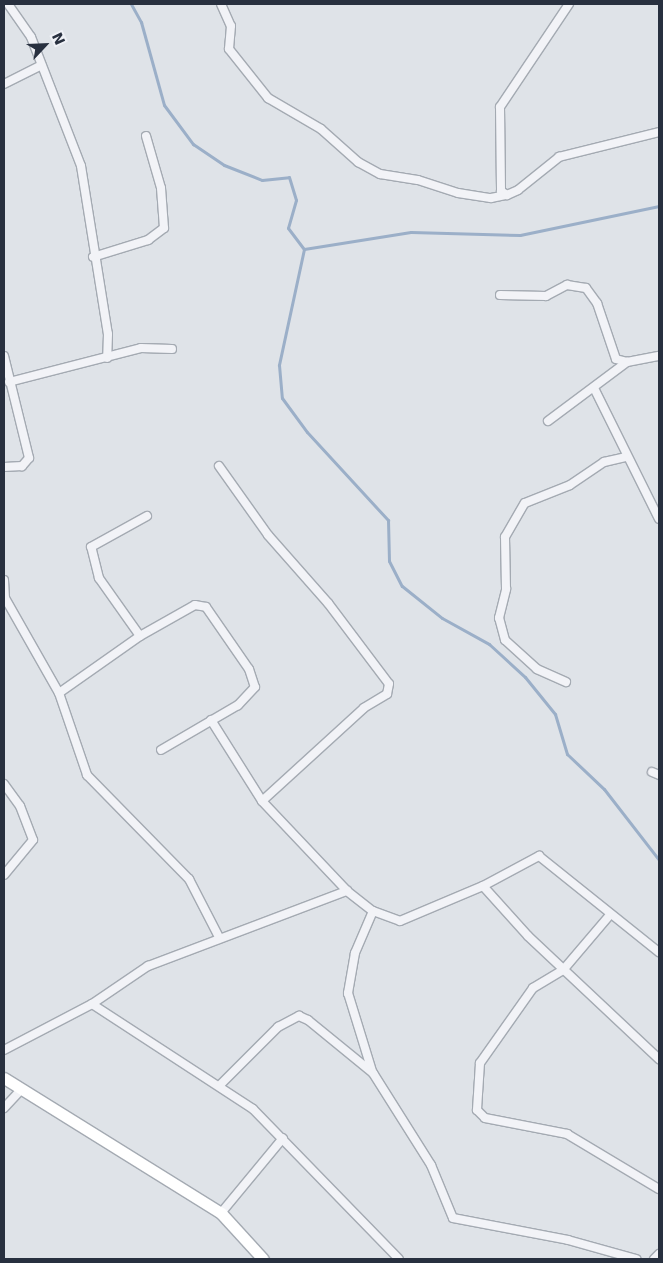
<!DOCTYPE html>
<html>
<head>
<meta charset="utf-8">
<style>
  body { margin:0 }
  #map { position:relative; width:663px; height:1263px; overflow:hidden; background:#dfe3e8; font-family:"DejaVu Sans",sans-serif }
  div>[style] { position:absolute }
  [style*='--x'] { left:calc(var(--x)*1px); top:calc(var(--y)*1px); width:calc(var(--w)*1px); rotate:calc(var(--a)*1deg) }
  .stream>* { height:3px; margin:-1.5px; padding:0 1.5px; transform-origin:1.5px; border-radius:1.5px; background:#9bafc8 }
  .roads { filter:drop-shadow(1px 0 #a4aab2) drop-shadow(-1px 0 #a4aab2) drop-shadow(0 1px #a4aab2) drop-shadow(0 -1px #a4aab2) }
  .street>* { height:8px; margin:-4px; padding:0 4px; transform-origin:4px; border-radius:4px; background:#f2f3f7 }
  .secondary>* { height:11px; margin:-5.5px; padding:0 5.5px; transform-origin:5.5px; border-radius:5.5px; background:#fff }
  span { translate:-50% -50%; white-space:nowrap; text-align:center; line-height:1.15; -webkit-text-stroke:4px #eff1f6; paint-order:stroke }
  .frame { position:absolute; inset:0; border:5px solid #28303f; pointer-events:none }
  .north { position:absolute; left:20px; top:20px; width:50px; height:50px; -webkit-text-stroke:4px #eff1f6; paint-order:stroke; rotate:65deg; font-size:14px; font-weight:700; line-height:20px; text-align:center; color:#28303f }
  .north::after { content:''; display:block; margin:auto; width:18px; height:22px; background:#28303f; clip-path:polygon(50% 0,100% 100%,50% 72%,0 100%) }
</style>
</head>
<body>
<div id="map">
  <div class="stream">
    <i style="--x:131;--y:4;--w:21;--a:61"></i>
    <i style="--x:141;--y:22;--w:86;--a:74.5"></i>
    <i style="--x:164;--y:105;--w:49;--a:53.4"></i>
    <i style="--x:193;--y:144;--w:37;--a:34"></i>
    <i style="--x:224;--y:165;--w:41;--a:21.5"></i>
    <i style="--x:262;--y:180;--w:27;--a:-6"></i>
    <i style="--x:289;--y:177;--w:24;--a:73"></i>
    <i style="--x:296;--y:200;--w:29;--a:106"></i>
    <i style="--x:288;--y:228;--w:26;--a:53"></i>
    <i style="--x:304;--y:249;--w:119;--a:102.2"></i>
    <i style="--x:279;--y:365;--w:33;--a:85"></i>
    <i style="--x:282;--y:398;--w:42;--a:53.7"></i>
    <i style="--x:307;--y:432;--w:120;--a:47.4"></i>
    <i style="--x:388;--y:520;--w:41;--a:88.6"></i>
    <i style="--x:389;--y:561;--w:28;--a:63"></i>
    <i style="--x:402;--y:586;--w:51;--a:38.7"></i>
    <i style="--x:442;--y:618;--w:54;--a:29"></i>
    <i style="--x:489;--y:644;--w:49;--a:42.5"></i>
    <i style="--x:525;--y:677;--w:48;--a:51"></i>
    <i style="--x:555;--y:714;--w:42;--a:73.3"></i>
    <i style="--x:567;--y:754;--w:51;--a:43.4"></i>
    <i style="--x:604;--y:789;--w:90;--a:52.2"></i>
    <i style="--x:304;--y:249;--w:108;--a:-9"></i>
    <i style="--x:411;--y:232;--w:109;--a:1.6"></i>
    <i style="--x:520;--y:235;--w:142;--a:-11.8"></i>
  </div>
  <div class="roads">
    <div class="street">
      <i style="--x:8;--y:4;--w:40;--a:55.1"></i>
      <i style="--x:31;--y:37;--w:138;--a:68.8"></i>
      <i style="--x:81;--y:166;--w:170;--a:80.9"></i>
      <i style="--x:108;--y:334;--w:24;--a:92"></i>
      <i style="--x:221;--y:4;--w:24;--a:66"></i>
      <i style="--x:231;--y:26;--w:23;--a:95"></i>
      <i style="--x:229;--y:49;--w:63;--a:51.5"></i>
      <i style="--x:268;--y:98;--w:61;--a:30.3"></i>
      <i style="--x:321;--y:129;--w:50;--a:41.7"></i>
      <i style="--x:358;--y:162;--w:25;--a:29"></i>
      <i style="--x:380;--y:174;--w:38;--a:9"></i>
      <i style="--x:418;--y:180;--w:42;--a:18"></i>
      <i style="--x:458;--y:193;--w:33;--a:9"></i>
      <i style="--x:491;--y:198;--w:16;--a:-11"></i>
      <i style="--x:569;--y:4;--w:124;--a:123.8"></i>
      <i style="--x:500;--y:107;--w:84;--a:89.3"></i>
      <i style="--x:501;--y:191;--w:7;--a:34"></i>
      <i style="--x:507;--y:195;--w:12;--a:-24"></i>
      <i style="--x:518;--y:190;--w:53;--a:-38.8"></i>
      <i style="--x:559;--y:157;--w:103;--a:-14"></i>
      <i style="--x:4;--y:84;--w:42;--a:-26.6"></i>
      <i style="--x:93;--y:257;--w:58;--a:-17.2"></i>
      <i style="--x:148;--y:240;--w:20;--a:-37"></i>
      <i style="--x:164;--y:228;--w:40;--a:-94.3"></i>
      <i style="--x:161;--y:188;--w:54;--a:-106.1"></i>
      <i style="--x:500;--y:295;--w:46;--a:1.2"></i>
      <i style="--x:546;--y:296;--w:24;--a:-28"></i>
      <i style="--x:567;--y:285;--w:19;--a:9"></i>
      <i style="--x:586;--y:288;--w:19;--a:54"></i>
      <i style="--x:597;--y:303;--w:59;--a:71.3"></i>
      <i style="--x:616;--y:359;--w:11;--a:15"></i>
      <i style="--x:4;--y:356;--w:105;--a:76.2"></i>
      <i style="--x:29;--y:458;--w:11;--a:131"></i>
      <i style="--x:22;--y:466;--w:18;--a:177"></i>
      <i style="--x:9;--y:382;--w:136;--a:-14.4"></i>
      <i style="--x:141;--y:348;--w:31;--a:2"></i>
      <i style="--x:594;--y:388;--w:146;--a:63.6"></i>
      <i style="--x:548;--y:421;--w:99;--a:-36.8"></i>
      <i style="--x:627;--y:362;--w:33;--a:-11"></i>
      <i style="--x:219;--y:466;--w:85;--a:54.6"></i>
      <i style="--x:268;--y:535;--w:91;--a:48.6"></i>
      <i style="--x:328;--y:603;--w:101;--a:53"></i>
      <i style="--x:389;--y:684;--w:10;--a:101"></i>
      <i style="--x:387;--y:694;--w:27;--a:149"></i>
      <i style="--x:364;--y:708;--w:138;--a:137.6"></i>
      <i style="--x:4;--y:580;--w:18;--a:87"></i>
      <i style="--x:5;--y:598;--w:109;--a:60.4"></i>
      <i style="--x:59;--y:693;--w:87;--a:71.1"></i>
      <i style="--x:87;--y:775;--w:146;--a:45.6"></i>
      <i style="--x:189;--y:879;--w:65;--a:62.7"></i>
      <i style="--x:140;--y:636;--w:71;--a:-125.3"></i>
      <i style="--x:99;--y:578;--w:32;--a:-104"></i>
      <i style="--x:91;--y:547;--w:64;--a:-29"></i>
      <i style="--x:566;--y:682;--w:32;--a:-156"></i>
      <i style="--x:537;--y:669;--w:43;--a:-137.8"></i>
      <i style="--x:505;--y:640;--w:23;--a:-105"></i>
      <i style="--x:499;--y:618;--w:30;--a:-76"></i>
      <i style="--x:506;--y:589;--w:52;--a:-91.1"></i>
      <i style="--x:505;--y:537;--w:39;--a:-60"></i>
      <i style="--x:525;--y:503;--w:48;--a:-21.8"></i>
      <i style="--x:570;--y:485;--w:41;--a:-34.1"></i>
      <i style="--x:604;--y:462;--w:23;--a:-13"></i>
      <i style="--x:59;--y:693;--w:99;--a:-35.1"></i>
      <i style="--x:140;--y:636;--w:63;--a:-29.4"></i>
      <i style="--x:195;--y:605;--w:11;--a:10"></i>
      <i style="--x:206;--y:607;--w:75;--a:55.3"></i>
      <i style="--x:249;--y:669;--w:19;--a:72"></i>
      <i style="--x:255;--y:687;--w:25;--a:133"></i>
      <i style="--x:238;--y:705;--w:89;--a:149.7"></i>
      <i style="--x:211;--y:720;--w:96;--a:57.8"></i>
      <i style="--x:262;--y:801;--w:124;--a:46.6"></i>
      <i style="--x:347;--y:891;--w:33;--a:38"></i>
      <i style="--x:373;--y:911;--w:46;--a:113.2"></i>
      <i style="--x:355;--y:953;--w:41;--a:99.9"></i>
      <i style="--x:348;--y:993;--w:82;--a:72.9"></i>
      <i style="--x:652;--y:772;--w:8;--a:23"></i>
      <i style="--x:4;--y:784;--w:27;--a:54"></i>
      <i style="--x:20;--y:806;--w:36;--a:69"></i>
      <i style="--x:33;--y:840;--w:45;--a:129.6"></i>
      <i style="--x:483;--y:886;--w:67;--a:48"></i>
      <i style="--x:528;--y:936;--w:180;--a:43.2"></i>
      <i style="--x:373;--y:911;--w:29;--a:20"></i>
      <i style="--x:400;--y:921;--w:90;--a:-22.9"></i>
      <i style="--x:483;--y:886;--w:64;--a:-28.2"></i>
      <i style="--x:539;--y:856;--w:154;--a:38.7"></i>
      <i style="--x:609;--y:916;--w:71;--a:130.4"></i>
      <i style="--x:563;--y:970;--w:35;--a:149"></i>
      <i style="--x:533;--y:988;--w:92;--a:125.2"></i>
      <i style="--x:480;--y:1063;--w:47;--a:93.7"></i>
      <i style="--x:477;--y:1110;--w:11;--a:45"></i>
      <i style="--x:485;--y:1118;--w:84;--a:11"></i>
      <i style="--x:567;--y:1134;--w:107;--a:30.9"></i>
      <i style="--x:92;--y:1004;--w:192;--a:33.1"></i>
      <i style="--x:253;--y:1109;--w:209;--a:45.8"></i>
      <i style="--x:4;--y:1050;--w:99;--a:-27.6"></i>
      <i style="--x:92;--y:1004;--w:68;--a:-34.2"></i>
      <i style="--x:148;--y:966;--w:213;--a:-20.7"></i>
      <i style="--x:221;--y:1084;--w:81;--a:-45"></i>
      <i style="--x:278;--y:1027;--w:24;--a:-28"></i>
      <i style="--x:299;--y:1016;--w:10;--a:24"></i>
      <i style="--x:308;--y:1020;--w:84;--a:39.2"></i>
      <i style="--x:373;--y:1073;--w:109;--a:57.8"></i>
      <i style="--x:431;--y:1165;--w:57;--a:67.5"></i>
      <i style="--x:453;--y:1218;--w:117;--a:10.8"></i>
      <i style="--x:568;--y:1240;--w:71;--a:15.6"></i>
      <i style="--x:4;--y:1108;--w:26;--a:-47"></i>
      <i style="--x:221;--y:1213;--w:97;--a:-50.4"></i>
      <i style="--x:654;--y:1259;--w:7;--a:-45"></i>
    </div>
    <div class="secondary">
      <i style="--x:4;--y:1078;--w:256;--a:31.9"></i>
      <i style="--x:221;--y:1213;--w:62;--a:47.6"></i>
    </div>
  </div>
  <div class="frame"></div>
  <div class="north">N</div>
</div>
</body>
</html>
